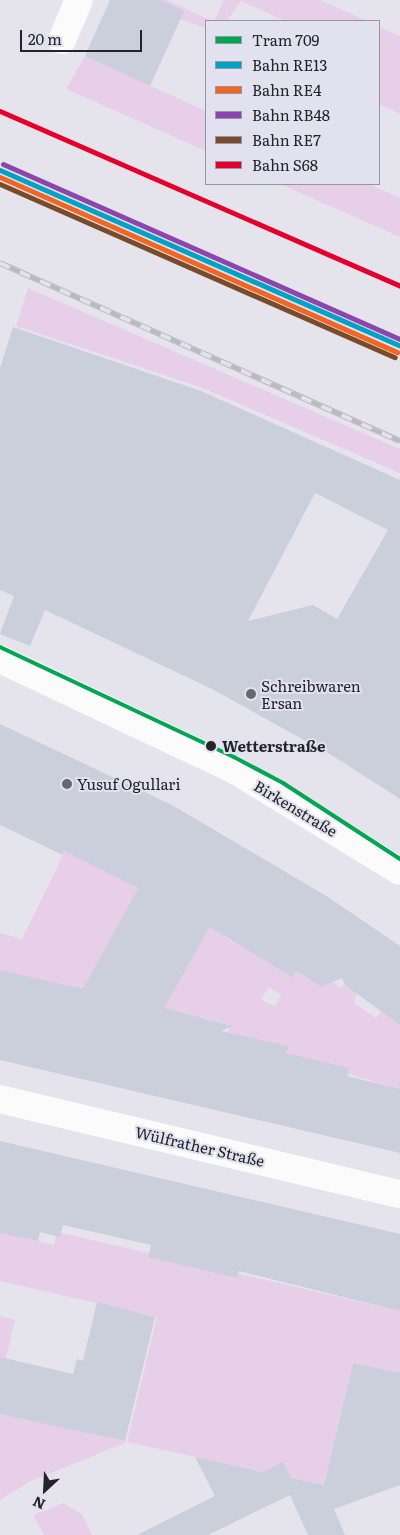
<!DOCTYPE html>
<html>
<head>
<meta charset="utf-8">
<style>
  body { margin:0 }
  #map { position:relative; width:400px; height:1535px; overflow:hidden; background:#e5e4ec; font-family:Literata,serif }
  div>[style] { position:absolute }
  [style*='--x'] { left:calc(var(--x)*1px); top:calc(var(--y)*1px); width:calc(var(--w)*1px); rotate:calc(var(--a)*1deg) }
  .green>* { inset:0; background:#e8cfe9 }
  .building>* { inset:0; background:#cbcedb }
  .minor>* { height:28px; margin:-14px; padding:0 14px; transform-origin:14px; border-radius:14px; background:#fbfbfc }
  .tertiary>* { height:28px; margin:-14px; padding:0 14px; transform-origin:14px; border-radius:14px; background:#fbfbfc }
  .rail>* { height:5.5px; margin-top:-2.75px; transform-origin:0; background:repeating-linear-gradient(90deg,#e2e1ef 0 11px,#bababc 0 22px); box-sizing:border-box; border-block:1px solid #bababc }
  .rail-1>* { height:5px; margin:-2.5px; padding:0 2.5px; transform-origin:2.5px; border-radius:2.5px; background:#02a2c6 }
  .rail-2>* { height:5px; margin:-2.5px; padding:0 2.5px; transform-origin:2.5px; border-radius:2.5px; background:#f26522 }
  .rail-3>* { height:5px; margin:-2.5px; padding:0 2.5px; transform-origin:2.5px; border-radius:2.5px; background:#8e44ad }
  .rail-4>* { height:5px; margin:-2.5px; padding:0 2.5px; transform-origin:2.5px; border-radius:2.5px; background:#7a4b2a }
  .rail-5>* { height:5px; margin:-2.5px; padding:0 2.5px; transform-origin:2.5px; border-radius:2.5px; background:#e4002b }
  .tram-1>* { height:4px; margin:-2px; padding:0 2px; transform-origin:2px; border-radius:2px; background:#00a651 }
  .dots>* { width:14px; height:14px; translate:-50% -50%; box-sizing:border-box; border:2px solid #e2e1ef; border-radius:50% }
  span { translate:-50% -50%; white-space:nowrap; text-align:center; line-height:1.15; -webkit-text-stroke:4px #e2e1ef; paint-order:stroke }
  .poi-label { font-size:15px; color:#242329 }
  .left { translate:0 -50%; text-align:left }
  .stop-label { font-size:15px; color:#242329; font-weight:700 }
  .street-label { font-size:15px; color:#242329 }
  .legend { position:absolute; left:205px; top:20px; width:175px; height:165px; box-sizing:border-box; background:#e2e1ef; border:1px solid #9695a0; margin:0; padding:6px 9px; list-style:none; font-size:15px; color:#242329 }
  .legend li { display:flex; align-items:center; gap:10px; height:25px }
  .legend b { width:25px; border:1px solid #9695a0 }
  .north { position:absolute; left:20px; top:1465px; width:50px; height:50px; -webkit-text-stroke:4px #e2e1ef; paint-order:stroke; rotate:205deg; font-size:14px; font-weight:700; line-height:20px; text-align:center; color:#242329 }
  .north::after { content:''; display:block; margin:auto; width:18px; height:22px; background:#242329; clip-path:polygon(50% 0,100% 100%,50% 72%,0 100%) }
  .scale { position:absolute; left:20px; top:30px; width:122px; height:22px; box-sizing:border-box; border:2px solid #242329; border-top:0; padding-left:6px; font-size:15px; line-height:18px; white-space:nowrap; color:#242329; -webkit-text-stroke:4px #e2e1ef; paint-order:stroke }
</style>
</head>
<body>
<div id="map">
  <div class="green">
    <i style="clip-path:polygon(155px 0,167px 0,212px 21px,206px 21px,206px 28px,151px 9px)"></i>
    <i style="clip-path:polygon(224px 0,320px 0,367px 21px,285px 21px,241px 1px,227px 21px,214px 21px)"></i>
    <i style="clip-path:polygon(379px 27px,400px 36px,400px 114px,379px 104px)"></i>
    <i style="clip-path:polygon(85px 56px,206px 111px,206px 151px,66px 89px)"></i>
    <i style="clip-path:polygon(280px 184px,369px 184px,400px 198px,400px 237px)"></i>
    <i style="clip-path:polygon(28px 288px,400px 449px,400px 473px,200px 387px,16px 326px)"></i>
    <i style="clip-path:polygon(evenodd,69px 843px,141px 882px,111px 939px,186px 969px,215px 919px,225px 937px,248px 950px,300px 970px,300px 974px,321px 987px,329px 979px,341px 988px,344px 985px,357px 993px,354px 1003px,376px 1018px,382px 1012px,400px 1021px,400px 1090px,286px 1054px,287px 1046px,242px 1037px,228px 1032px,230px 1025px,201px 1017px,197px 1032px,37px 979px,8px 972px,0 978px,0 933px,22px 939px,69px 843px,269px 987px,281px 995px,275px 1006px,261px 1000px,269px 987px)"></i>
    <i style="clip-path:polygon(0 1232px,54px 1245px,57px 1232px,400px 1311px,400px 1373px,353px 1363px,324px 1485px,127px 1442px,29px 1482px,0 1500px,0 1412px,127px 1442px,157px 1317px,0 1281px)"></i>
    <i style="clip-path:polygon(0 1316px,15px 1320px,0 1384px)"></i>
    <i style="clip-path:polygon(63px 1503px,82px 1514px,92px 1535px,44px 1535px,33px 1515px)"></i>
  </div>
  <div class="building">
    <i style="clip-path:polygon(110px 0,160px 0,184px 11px,150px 86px,85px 56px)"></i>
    <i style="clip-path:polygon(evenodd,13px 327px,201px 391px,400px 480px,400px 799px,333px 756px,212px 689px,45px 610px,30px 646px,0 634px,14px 596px,0 590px,0 368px,13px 327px,315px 493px,388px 530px,337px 619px,313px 605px,248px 621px,315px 493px)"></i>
    <i style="clip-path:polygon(0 724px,172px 805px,328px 897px,400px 946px,400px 1025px,345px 985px,342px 978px,321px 987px,296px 971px,292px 977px,210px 927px,164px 1008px,233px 1026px,221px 1031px,288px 1046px,286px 1053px,349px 1068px,347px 1076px,400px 1089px,400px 1153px,0 1060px,0 970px,83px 989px,138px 888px,64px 851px,63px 855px,0 825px)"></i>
    <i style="clip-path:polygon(0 1141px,400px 1234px,400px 1311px,239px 1271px,237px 1278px,148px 1257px,151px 1245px,63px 1225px,60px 1237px,40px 1232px,38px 1241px,0 1233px)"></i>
    <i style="clip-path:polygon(97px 1302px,155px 1317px,125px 1441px,0 1414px,0 1357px,73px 1374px,77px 1359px,83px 1361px)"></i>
    <i style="clip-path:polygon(353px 1363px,400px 1373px,400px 1485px,334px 1509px,345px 1535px,308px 1535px,290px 1495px,208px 1535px,137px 1535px,215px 1496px,195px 1457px,263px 1472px,283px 1462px,291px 1478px,324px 1485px)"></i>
  </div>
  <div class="minor">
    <i style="--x:62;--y:40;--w:43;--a:-67"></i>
    <i style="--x:0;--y:1099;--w:411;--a:13.4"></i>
  </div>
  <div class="tertiary">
    <i style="--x:0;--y:659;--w:260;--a:25.3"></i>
    <i style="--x:235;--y:770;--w:193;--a:31.5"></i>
  </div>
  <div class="rail">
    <i style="--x:0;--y:263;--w:438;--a:24"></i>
  </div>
  <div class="rail-1">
    <i style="--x:0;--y:170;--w:437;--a:23.7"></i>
  </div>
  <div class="rail-2">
    <i style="--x:0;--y:177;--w:434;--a:23.8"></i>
  </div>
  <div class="rail-3">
    <i style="--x:3;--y:164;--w:434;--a:23.8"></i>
  </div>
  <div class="rail-4">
    <i style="--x:0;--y:184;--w:431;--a:23.7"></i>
  </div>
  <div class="rail-5">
    <i style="--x:0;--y:111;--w:437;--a:23.6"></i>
  </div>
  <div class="tram-1">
    <i style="--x:0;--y:647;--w:259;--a:25.2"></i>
    <i style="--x:234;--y:757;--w:55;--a:28"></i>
    <i style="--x:283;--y:783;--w:140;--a:33"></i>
  </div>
  <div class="dots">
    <i style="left:251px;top:694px;background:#68676d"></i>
    <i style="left:211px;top:746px;background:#242329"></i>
    <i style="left:67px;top:784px;background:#68676d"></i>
  </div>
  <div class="poi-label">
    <span class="left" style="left:261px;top:694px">Schreibwaren<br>Ersan</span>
    <span class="left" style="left:77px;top:784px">Yusuf Ogullari</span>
  </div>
  <div class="stop-label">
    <span class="left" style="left:222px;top:746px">Wetterstraße</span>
  </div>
  <div class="street-label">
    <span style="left:296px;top:808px;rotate:31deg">Birkenstraße</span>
    <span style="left:200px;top:1146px;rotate:13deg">Wülfrather Straße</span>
  </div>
  <ul class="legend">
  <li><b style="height:6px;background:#00a651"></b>Tram 709</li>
  <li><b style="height:6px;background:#02a2c6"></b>Bahn RE13</li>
  <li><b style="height:6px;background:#f26522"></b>Bahn RE4</li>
  <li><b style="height:6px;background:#8e44ad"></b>Bahn RB48</li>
  <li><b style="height:6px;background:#7a4b2a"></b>Bahn RE7</li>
  <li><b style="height:6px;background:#e4002b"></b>Bahn S68</li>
  </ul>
  <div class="north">N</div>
  <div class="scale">20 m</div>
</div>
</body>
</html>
